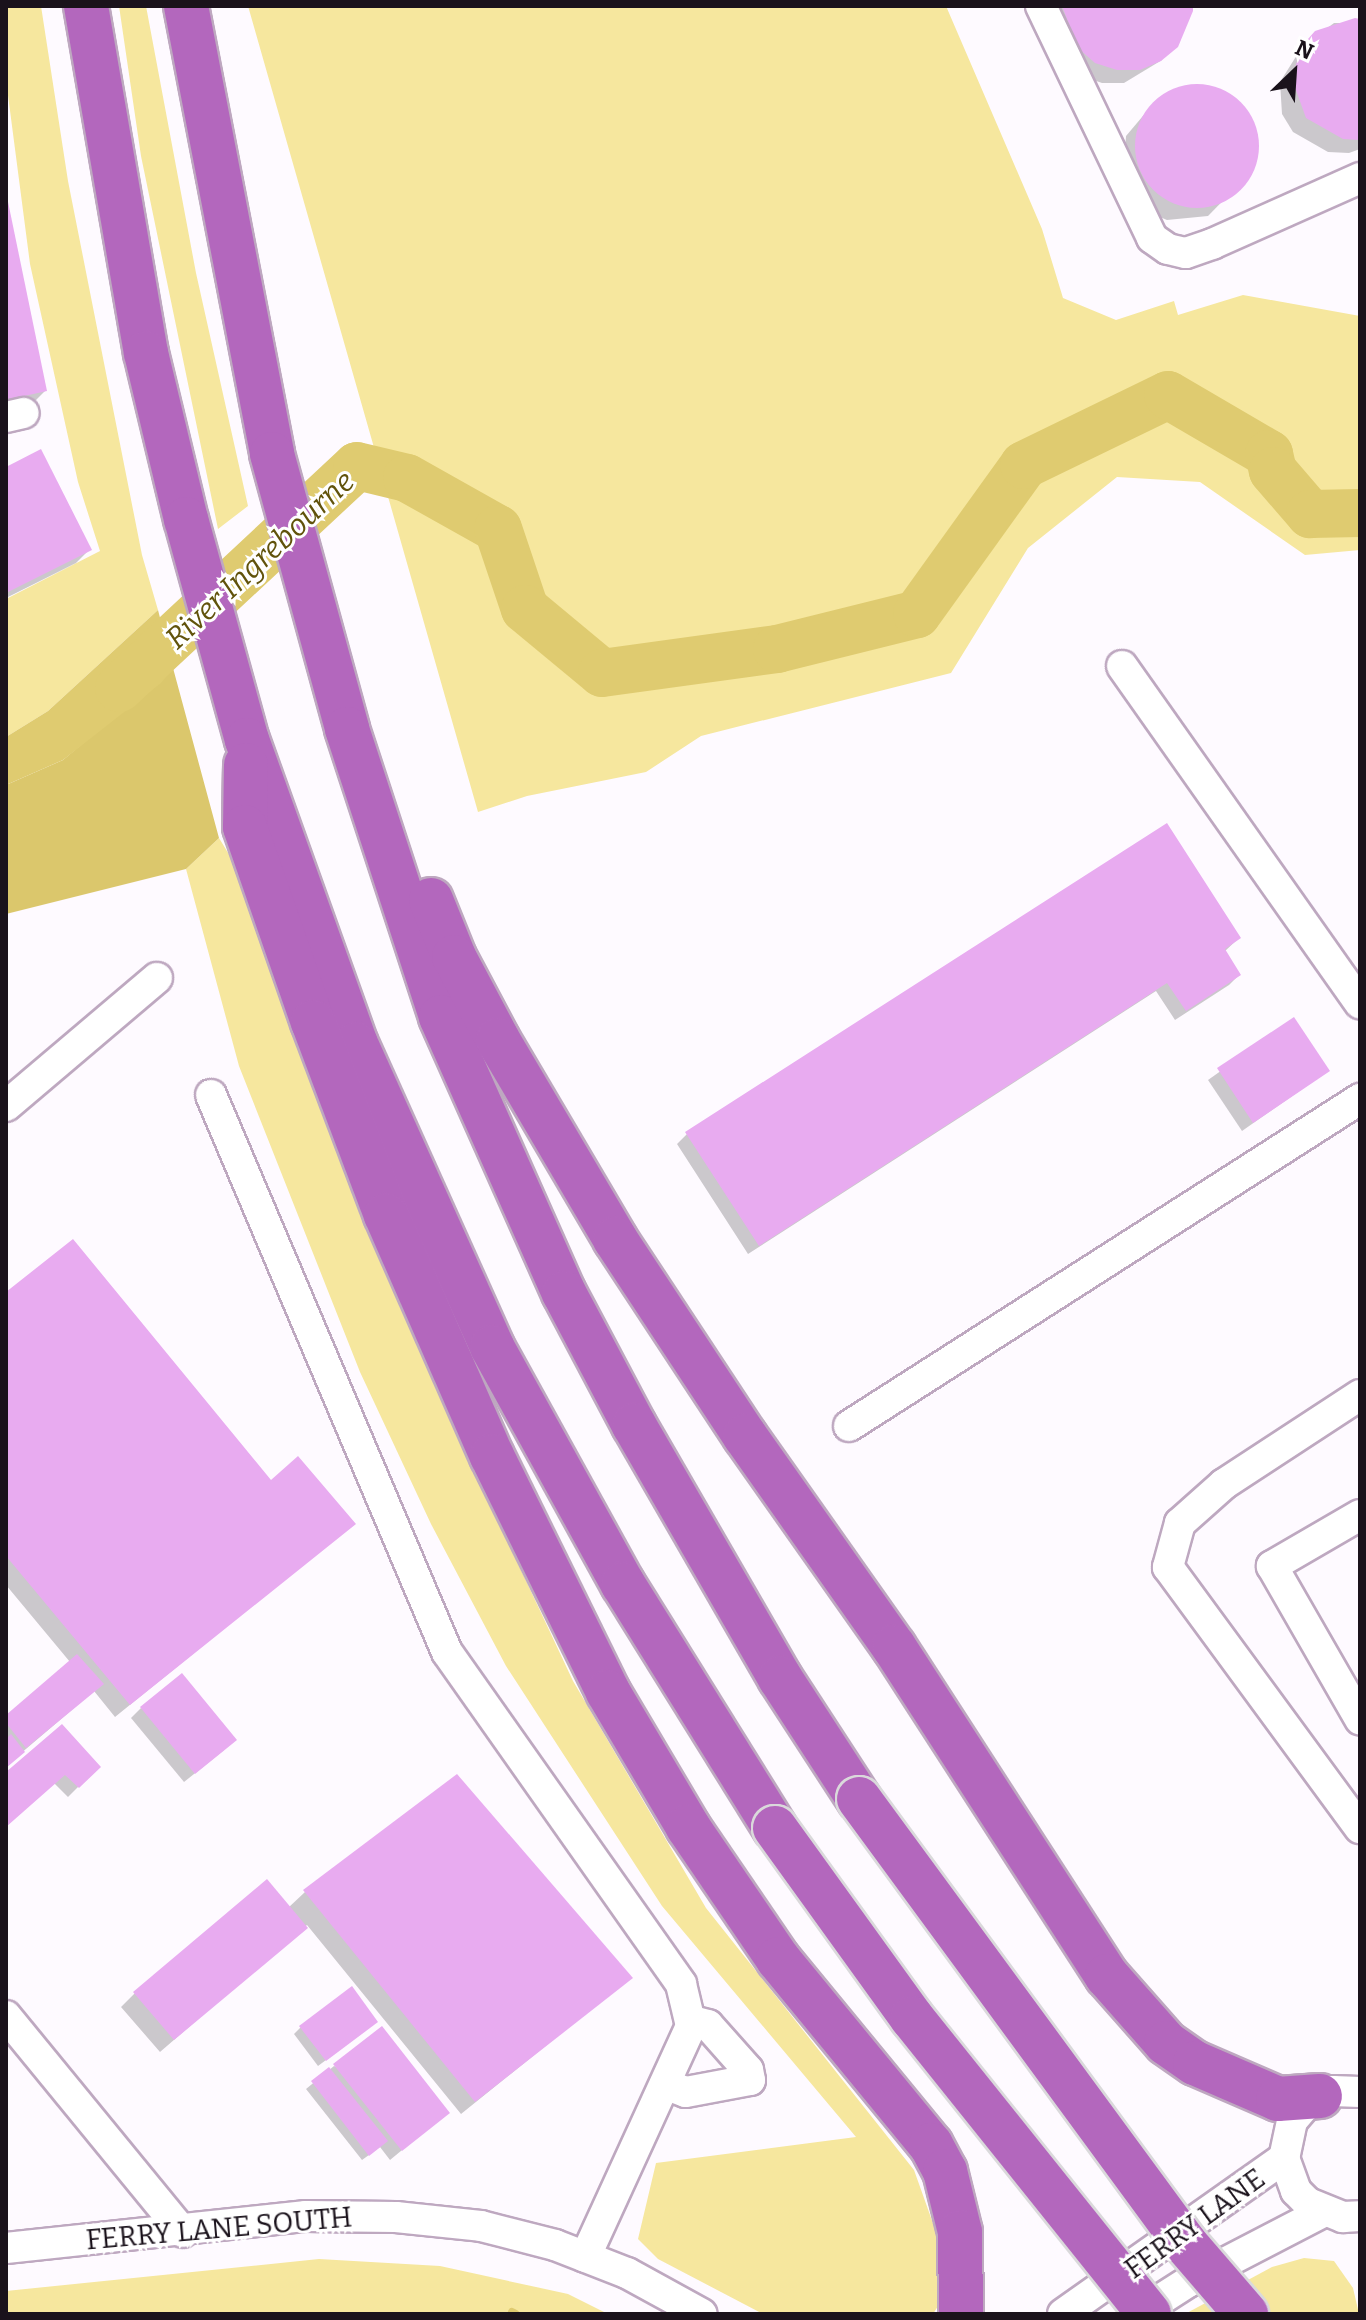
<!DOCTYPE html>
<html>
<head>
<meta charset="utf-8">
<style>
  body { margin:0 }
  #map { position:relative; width:1366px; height:2320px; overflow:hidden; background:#fefaff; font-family:Bitter,serif }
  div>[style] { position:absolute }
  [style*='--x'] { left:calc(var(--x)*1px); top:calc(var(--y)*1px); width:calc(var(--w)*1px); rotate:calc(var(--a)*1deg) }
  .green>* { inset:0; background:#f6e79e }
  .forest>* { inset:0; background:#dbc76c }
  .water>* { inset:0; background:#dfcb70 }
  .shadow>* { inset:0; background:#0003 }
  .stream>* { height:8px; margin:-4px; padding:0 4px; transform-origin:4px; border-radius:4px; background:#dfcb70 }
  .river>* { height:48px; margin:-24px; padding:0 24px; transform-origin:24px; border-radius:24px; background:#dfcb70 }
  .building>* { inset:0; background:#e8abf0 }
  .round { border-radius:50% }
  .roads { filter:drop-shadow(2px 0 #bea8c0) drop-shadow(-2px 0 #bea8c0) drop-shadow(0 2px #bea8c0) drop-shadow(0 -2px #bea8c0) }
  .minor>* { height:30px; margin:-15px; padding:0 15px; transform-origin:15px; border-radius:15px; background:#fff }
  .highway>* { height:44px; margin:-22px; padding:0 22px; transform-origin:22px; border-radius:22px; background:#b367bd }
  .bridges { filter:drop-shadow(2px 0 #dad9db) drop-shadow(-2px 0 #dad9db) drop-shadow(0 2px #dad9db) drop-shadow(0 -2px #dad9db) }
  .highway-bridge>* { height:44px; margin:-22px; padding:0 22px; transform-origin:22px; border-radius:22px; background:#b367bd }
  span { translate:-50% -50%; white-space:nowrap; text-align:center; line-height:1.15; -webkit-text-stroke:6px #fff; paint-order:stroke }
  .street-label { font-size:28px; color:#1a121b }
  .water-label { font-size:30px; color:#61530b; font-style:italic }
  .frame { position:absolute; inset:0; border:8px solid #1a121b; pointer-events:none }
  .north { position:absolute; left:1254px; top:32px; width:80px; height:80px; -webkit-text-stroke:6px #fff; paint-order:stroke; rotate:25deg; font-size:22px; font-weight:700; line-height:32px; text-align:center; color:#1a121b }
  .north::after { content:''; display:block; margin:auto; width:28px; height:36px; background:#1a121b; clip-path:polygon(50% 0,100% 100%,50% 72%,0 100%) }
</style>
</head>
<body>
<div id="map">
  <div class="green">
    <i style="clip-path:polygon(6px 6px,41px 6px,68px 181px,142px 555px,158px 610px,48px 711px,6px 737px,6px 599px,100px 551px,78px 482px,30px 264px,6px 80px)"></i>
    <i style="clip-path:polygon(119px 6px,146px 6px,196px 273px,248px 506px,218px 529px,141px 156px)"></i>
    <i style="clip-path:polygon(248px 6px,946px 6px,1042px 229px,1063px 298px,1116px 320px,1174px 301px,1178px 315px,1243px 295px,1360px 316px,1360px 550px,1305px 555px,1200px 482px,1117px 477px,1028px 548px,951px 673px,701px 736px,646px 772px,527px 796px,478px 812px)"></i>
    <i style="clip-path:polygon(219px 838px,244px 879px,311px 1080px,446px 1410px,573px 1681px,706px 1908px,914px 2170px,945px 2257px,940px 2303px,933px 2314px,763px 2314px,658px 2259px,638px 2239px,656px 2163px,856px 2137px,662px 1906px,506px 1666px,431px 1524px,360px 1372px,239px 1066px,186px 869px)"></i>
    <i style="clip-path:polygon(1304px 2258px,1334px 2261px,1353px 2288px,1359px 2314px,1185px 2314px,1272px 2267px)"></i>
    <i style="clip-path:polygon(319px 2259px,440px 2266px,568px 2294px,608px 2314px,6px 2314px,6px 2291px)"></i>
  </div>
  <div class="forest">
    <i style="clip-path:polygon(173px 668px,219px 838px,186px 869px,6px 914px,6px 785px,63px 760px)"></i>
  </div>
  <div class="water">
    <i style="clip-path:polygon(158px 610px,173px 668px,161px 683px,63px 760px,6px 785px,6px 737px,48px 711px)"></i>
  </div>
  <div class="shadow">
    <i style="clip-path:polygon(1050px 6px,1190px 6px,1162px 60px,1124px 83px,1102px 83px,1082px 76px)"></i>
    <i style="clip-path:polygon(1334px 23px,1360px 23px,1360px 149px,1349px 153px,1328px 152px,1293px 132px,1282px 114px,1280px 82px,1302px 47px)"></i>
    <i style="clip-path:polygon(1179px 88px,1220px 91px,1251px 119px,1257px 139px,1252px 171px,1208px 216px,1167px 220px,1148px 212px,1123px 178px,1126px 136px,1153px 104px)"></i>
    <i style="clip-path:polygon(6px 195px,45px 391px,31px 405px,6px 410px)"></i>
    <i style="clip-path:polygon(6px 469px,90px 549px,76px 563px,6px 598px)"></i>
    <i style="clip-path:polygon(1239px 938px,1224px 952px,1239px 975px,1229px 985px,1175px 1020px,1156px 991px,748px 1254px,677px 1144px,687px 1134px)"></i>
    <i style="clip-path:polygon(1293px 1020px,1328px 1071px,1242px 1131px,1208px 1080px)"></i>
    <i style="clip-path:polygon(6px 1295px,271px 1483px,353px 1524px,115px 1717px,94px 1691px,6px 1766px,6px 1718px,70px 1662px,6px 1585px)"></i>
    <i style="clip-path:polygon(141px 1708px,224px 1750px,184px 1782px,131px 1718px)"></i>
    <i style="clip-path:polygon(98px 1767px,68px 1797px,54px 1783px,6px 1825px,6px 1775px)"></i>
    <i style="clip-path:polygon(305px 1892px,630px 1978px,461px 2114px,307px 1925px,160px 2052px,121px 2007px,135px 1993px,288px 1908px)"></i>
    <i style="clip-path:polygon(301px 2027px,369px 2028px,318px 2066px,294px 2034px)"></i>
    <i style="clip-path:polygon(334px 2066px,447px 2113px,390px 2160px,380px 2147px,362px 2160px,306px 2089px)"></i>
  </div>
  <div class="stream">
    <i style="--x:512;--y:2312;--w:4;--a:27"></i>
  </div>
  <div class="river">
    <i style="--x:119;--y:688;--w:325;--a:-43"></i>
    <i style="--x:357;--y:466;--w:51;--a:13.5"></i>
    <i style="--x:407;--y:478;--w:104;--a:29.3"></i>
    <i style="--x:498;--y:529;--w:84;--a:71.4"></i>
    <i style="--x:525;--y:609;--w:100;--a:39.7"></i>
    <i style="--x:602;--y:673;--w:177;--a:-7.8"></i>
    <i style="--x:777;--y:649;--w:144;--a:-14"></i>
    <i style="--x:917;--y:614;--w:183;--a:-54.3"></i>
    <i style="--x:1024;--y:465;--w:160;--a:-25.9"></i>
    <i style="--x:1168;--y:395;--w:117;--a:30.3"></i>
    <i style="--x:1269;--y:454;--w:17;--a:77"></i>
    <i style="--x:1273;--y:471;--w:57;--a:49.3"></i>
    <i style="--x:1310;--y:514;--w:50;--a:-1.1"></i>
  </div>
  <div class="building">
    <i style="clip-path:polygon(1062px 6px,1193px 6px,1193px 11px,1178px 47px,1161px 61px,1140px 70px,1117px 70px,1095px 63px,1078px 48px)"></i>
    <i style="clip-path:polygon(1355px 18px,1360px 19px,1360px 140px,1343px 139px,1306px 118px,1292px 79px,1301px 47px,1315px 31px)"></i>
    <i class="round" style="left:1135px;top:84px;width:124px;height:124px"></i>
    <i style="clip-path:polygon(6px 192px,47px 391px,6px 400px)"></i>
    <i style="clip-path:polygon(41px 449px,92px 550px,6px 593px,6px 467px)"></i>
    <i style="clip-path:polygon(1167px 823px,1241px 938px,1225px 949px,1241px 975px,1186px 1011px,1167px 983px,759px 1246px,685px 1132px)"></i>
    <i style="clip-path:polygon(1294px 1017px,1330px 1071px,1253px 1123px,1217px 1068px)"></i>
    <i style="clip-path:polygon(73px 1239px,271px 1480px,298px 1456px,356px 1524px,130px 1705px,6px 1556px,6px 1292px)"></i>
    <i style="clip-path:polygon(77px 1654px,104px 1684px,26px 1748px,6px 1723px,6px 1715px)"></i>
    <i style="clip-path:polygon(182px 1673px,237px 1740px,195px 1774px,140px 1707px)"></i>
    <i style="clip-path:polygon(62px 1724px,101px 1767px,79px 1788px,65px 1775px,6px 1827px,6px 1772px)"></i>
    <i style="clip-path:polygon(11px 1734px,25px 1752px,6px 1768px,6px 1739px)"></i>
    <i style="clip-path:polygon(457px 1774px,633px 1978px,475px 2102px,303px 1890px)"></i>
    <i style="clip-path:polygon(267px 1879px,308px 1928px,174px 2040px,133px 1992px)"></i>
    <i style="clip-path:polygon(352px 1986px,378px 2022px,326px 2061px,299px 2026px)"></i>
    <i style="clip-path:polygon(382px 2026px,450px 2113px,402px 2151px,333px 2064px)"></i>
    <i style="clip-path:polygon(329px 2067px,388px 2141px,369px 2156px,311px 2081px)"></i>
  </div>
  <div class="roads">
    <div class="minor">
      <i style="--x:1041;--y:6;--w:257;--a:64.4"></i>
      <i style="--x:1152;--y:238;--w:19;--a:35"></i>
      <i style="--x:1168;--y:249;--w:18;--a:13"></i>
      <i style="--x:1186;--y:253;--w:28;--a:-19"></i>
      <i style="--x:1212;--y:244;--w:162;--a:-24"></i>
      <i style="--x:6;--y:417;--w:18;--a:-13"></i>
      <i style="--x:1122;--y:666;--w:413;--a:54.8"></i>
      <i style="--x:211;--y:1095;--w:605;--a:67.04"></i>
      <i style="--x:447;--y:1652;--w:406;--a:54.8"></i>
      <i style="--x:681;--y:1984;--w:43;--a:76.6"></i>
      <i style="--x:691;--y:2026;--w:254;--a:114.6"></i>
      <i style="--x:6;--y:1106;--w:198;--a:-40.3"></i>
      <i style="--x:1360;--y:1395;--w:163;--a:146.8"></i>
      <i style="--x:1224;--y:1484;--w:59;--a:138.4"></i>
      <i style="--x:1180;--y:1523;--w:46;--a:105.3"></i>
      <i style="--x:1168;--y:1567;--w:324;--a:53.7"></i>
      <i style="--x:849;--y:1426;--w:607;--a:-32.62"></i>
      <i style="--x:1360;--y:1515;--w:102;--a:149.9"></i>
      <i style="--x:1272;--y:1566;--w:177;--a:60.1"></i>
      <i style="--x:6;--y:2016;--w:279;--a:50.7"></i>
      <i style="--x:665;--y:2084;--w:22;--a:21"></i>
      <i style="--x:686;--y:2092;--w:65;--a:-10.6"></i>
      <i style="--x:750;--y:2080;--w:10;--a:-101"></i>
      <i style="--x:748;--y:2070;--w:60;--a:-131.6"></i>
      <i style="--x:708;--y:2025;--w:16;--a:-166"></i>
      <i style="--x:1360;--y:2092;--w:27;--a:-178"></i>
      <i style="--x:1333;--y:2091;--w:33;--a:151"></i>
      <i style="--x:1304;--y:2107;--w:18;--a:131"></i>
      <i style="--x:1292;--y:2121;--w:38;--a:102"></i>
      <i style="--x:1284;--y:2158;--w:35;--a:70"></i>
      <i style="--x:1296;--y:2191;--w:17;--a:45"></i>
      <i style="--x:1308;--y:2203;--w:38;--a:22"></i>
      <i style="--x:1343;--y:2217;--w:17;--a:-3"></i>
      <i style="--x:6;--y:2248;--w:302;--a:-6.1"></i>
      <i style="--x:306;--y:2216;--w:90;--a:0.6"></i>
      <i style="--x:396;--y:2217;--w:85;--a:6"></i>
      <i style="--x:481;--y:2226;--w:76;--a:14.4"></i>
      <i style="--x:555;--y:2245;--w:77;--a:21.3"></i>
      <i style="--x:627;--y:2273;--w:85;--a:28.7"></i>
      <i style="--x:1063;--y:2314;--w:271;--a:-35.2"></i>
      <i style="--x:1138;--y:2314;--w:59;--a:-32.6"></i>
      <i style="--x:1188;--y:2282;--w:152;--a:-27.4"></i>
    </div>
    <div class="highway">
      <i style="--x:86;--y:6;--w:352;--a:80.2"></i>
      <i style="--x:146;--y:353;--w:171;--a:76.5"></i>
      <i style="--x:186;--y:519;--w:229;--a:74.6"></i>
      <i style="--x:247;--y:740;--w:323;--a:70.3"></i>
      <i style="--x:356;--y:1044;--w:332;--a:65.8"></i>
      <i style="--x:492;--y:1347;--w:271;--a:61.1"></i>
      <i style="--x:623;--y:1584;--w:287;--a:58.1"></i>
      <i style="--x:186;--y:6;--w:456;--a:79.1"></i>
      <i style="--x:272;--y:454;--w:285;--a:74.7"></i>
      <i style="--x:347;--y:729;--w:303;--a:71.9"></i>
      <i style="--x:441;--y:1017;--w:302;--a:66"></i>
      <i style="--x:564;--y:1293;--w:149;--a:62.1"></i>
      <i style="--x:634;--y:1425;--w:292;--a:60"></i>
      <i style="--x:780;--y:1678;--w:145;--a:56.9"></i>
      <i style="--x:246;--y:765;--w:62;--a:90.9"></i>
      <i style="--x:245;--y:827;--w:207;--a:70.8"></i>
      <i style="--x:313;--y:1022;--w:206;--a:69.3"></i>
      <i style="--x:386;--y:1215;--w:263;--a:66.3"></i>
      <i style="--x:492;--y:1456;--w:263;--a:63.8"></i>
      <i style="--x:608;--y:1692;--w:157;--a:59.3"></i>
      <i style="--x:688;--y:1827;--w:160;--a:55.7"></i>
      <i style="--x:778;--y:1959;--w:241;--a:50.6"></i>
      <i style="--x:931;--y:2145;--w:30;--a:62"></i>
      <i style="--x:945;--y:2171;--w:63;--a:76.2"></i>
      <i style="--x:960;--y:2232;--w:82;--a:89.3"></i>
      <i style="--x:431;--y:900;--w:61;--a:68"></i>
      <i style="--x:454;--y:957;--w:94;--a:62.1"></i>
      <i style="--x:498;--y:1040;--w:231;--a:59.5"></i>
      <i style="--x:615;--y:1239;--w:236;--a:56.6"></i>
      <i style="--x:745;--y:1436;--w:258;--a:54.8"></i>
      <i style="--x:894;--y:1647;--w:392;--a:57.1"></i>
      <i style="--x:1107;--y:1976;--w:89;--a:48.6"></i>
      <i style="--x:1166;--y:2043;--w:35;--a:35"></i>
      <i style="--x:1195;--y:2063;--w:90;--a:23.4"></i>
      <i style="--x:1278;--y:2099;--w:42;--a:-4.1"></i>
    </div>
  </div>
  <div class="bridges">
    <div class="highway-bridge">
      <i style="--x:859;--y:1799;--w:551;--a:53.71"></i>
      <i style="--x:1185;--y:2243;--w:94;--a:49.3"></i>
      <i style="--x:775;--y:1828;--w:234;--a:54.2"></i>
      <i style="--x:912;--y:2018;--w:379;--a:51.3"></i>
    </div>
  </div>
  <div class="street-label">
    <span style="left:1195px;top:2224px;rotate:-36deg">FERRY LANE</span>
    <span style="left:219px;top:2229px;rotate:-5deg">FERRY LANE SOUTH</span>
  </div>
  <div class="water-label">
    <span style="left:260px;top:560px;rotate:-43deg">River Ingrebourne</span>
  </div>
  <div class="frame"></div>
  <div class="north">N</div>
</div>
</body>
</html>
